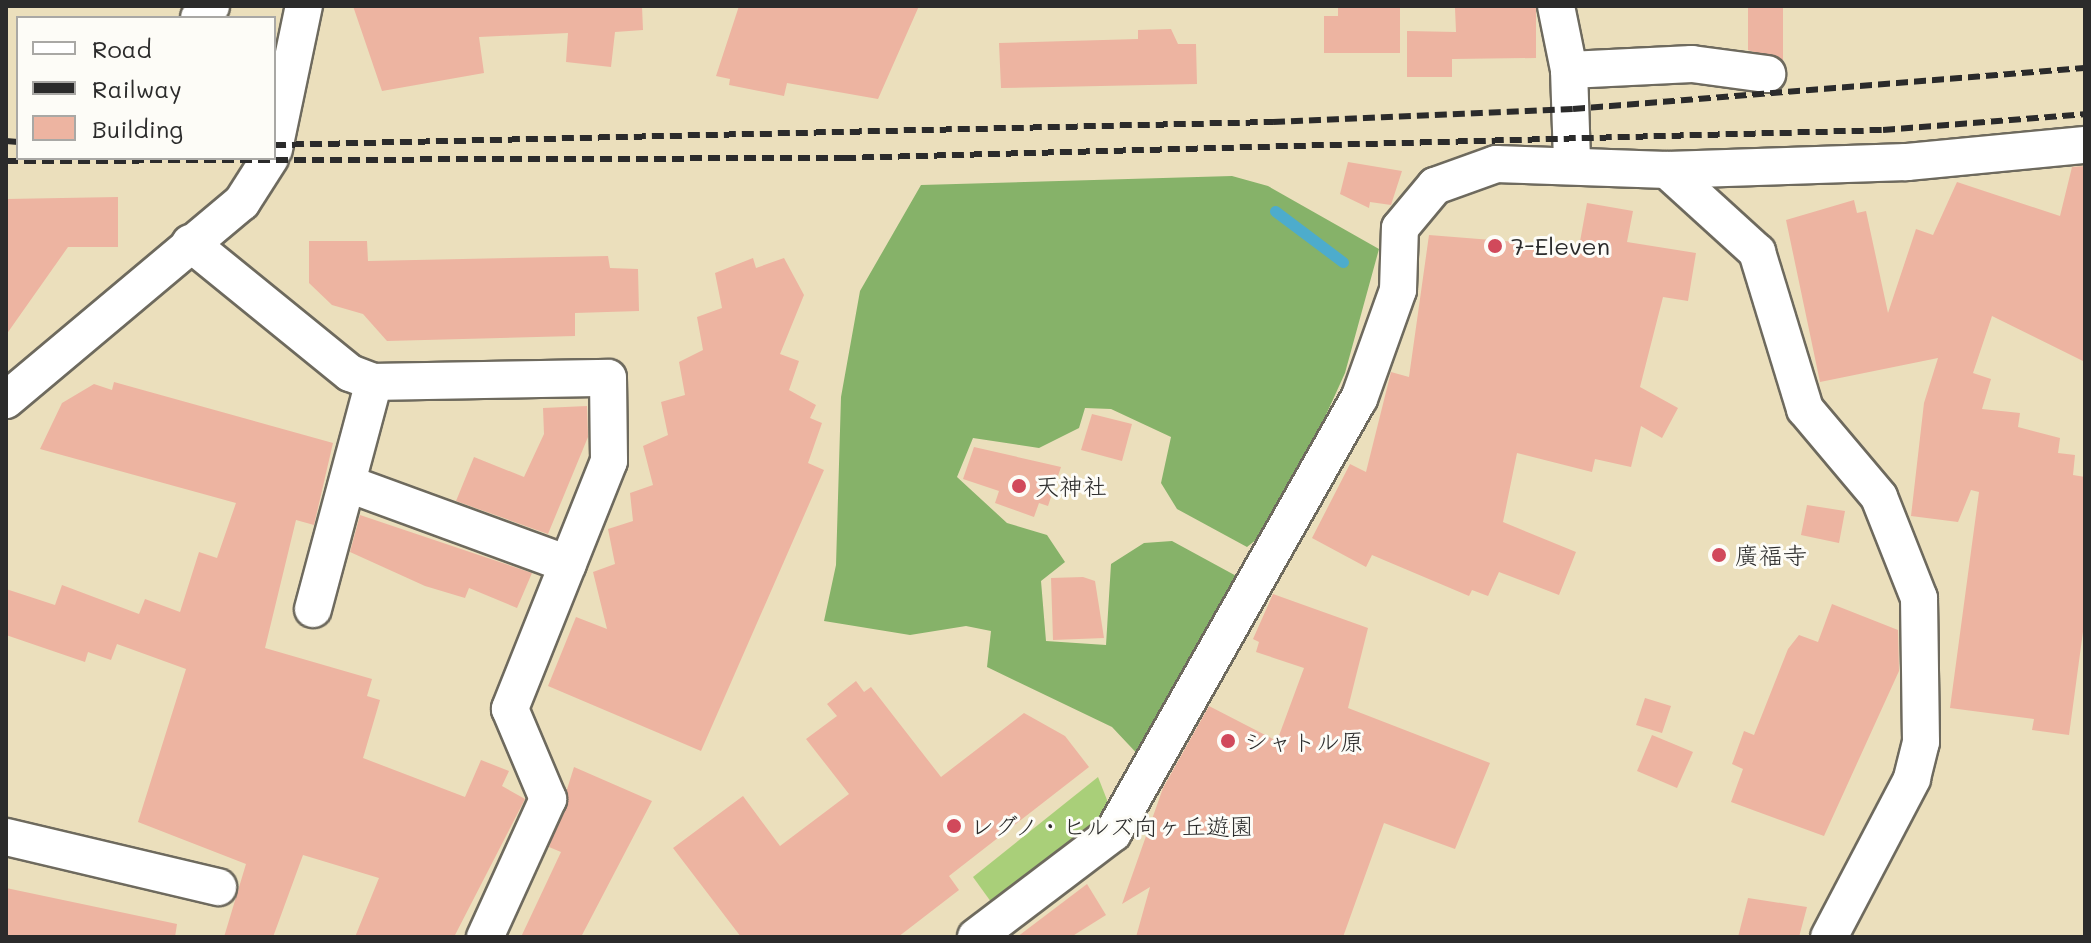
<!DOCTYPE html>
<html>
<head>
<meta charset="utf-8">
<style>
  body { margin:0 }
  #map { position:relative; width:2091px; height:943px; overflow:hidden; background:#ebdfbc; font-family:Mali,"Klee One",sans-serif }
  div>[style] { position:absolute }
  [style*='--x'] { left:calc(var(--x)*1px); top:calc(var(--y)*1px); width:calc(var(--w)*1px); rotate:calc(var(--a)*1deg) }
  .green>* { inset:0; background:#a9cf79 }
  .forest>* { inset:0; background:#86b269 }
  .stream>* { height:11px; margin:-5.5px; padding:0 5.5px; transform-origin:5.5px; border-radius:5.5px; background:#4daccc }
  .building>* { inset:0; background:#edb4a1 }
  .roads { filter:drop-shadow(2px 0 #6e6a5e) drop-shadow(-2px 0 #6e6a5e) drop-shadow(0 2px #6e6a5e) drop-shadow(0 -2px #6e6a5e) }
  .minor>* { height:36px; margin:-18px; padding:0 18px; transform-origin:18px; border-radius:18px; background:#fff }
  .rail>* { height:6px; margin-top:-3px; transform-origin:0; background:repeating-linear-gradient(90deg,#2b2b2b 0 12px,transparent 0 18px) }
  .dots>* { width:22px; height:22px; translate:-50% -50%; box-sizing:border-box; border:4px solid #fdfcf7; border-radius:50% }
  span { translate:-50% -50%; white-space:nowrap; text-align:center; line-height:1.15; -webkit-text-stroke:6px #fdfcf7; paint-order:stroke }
  .poi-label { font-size:24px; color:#2b2b2b }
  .left { translate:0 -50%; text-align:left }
  .frame { position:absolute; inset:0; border:8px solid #2b2b2b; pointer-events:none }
  .legend { position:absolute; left:16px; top:16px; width:260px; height:144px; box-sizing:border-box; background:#fdfcf7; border:2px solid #a9a8a5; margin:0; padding:10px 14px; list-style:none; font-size:24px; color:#2b2b2b }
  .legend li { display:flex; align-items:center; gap:16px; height:40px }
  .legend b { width:40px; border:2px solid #a9a8a5 }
</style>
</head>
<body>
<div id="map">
  <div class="green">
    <i style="clip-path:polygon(1098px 777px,1109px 805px,1082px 839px,994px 906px,973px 877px)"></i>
  </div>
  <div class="forest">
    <i style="clip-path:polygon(1232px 176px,1268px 186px,1379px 249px,1345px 373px,1277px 523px,1247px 547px,1177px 509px,1161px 483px,1171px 437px,1111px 409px,1085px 408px,1079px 428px,1039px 448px,973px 438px,957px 477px,1007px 523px,1047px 535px,1065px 562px,1041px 581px,1046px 641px,1106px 645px,1111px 564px,1144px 543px,1172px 541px,1240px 578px,1144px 761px,1112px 727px,987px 667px,991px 631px,966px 626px,910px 635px,824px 621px,836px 565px,841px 397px,860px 291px,921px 185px)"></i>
  </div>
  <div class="stream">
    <i style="--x:1275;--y:211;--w:85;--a:36.9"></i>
  </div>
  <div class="building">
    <i style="clip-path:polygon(353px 6px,642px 6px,643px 30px,615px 32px,611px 67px,566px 62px,568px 33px,479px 37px,484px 73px,382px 91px)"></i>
    <i style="clip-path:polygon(739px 6px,919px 6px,878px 99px,787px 83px,784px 96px,729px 85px,730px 79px,716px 76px)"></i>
    <i style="clip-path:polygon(1338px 6px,1400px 6px,1400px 53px,1324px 53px,1324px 16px,1338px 16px)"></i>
    <i style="clip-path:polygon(1462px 6px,1536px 6px,1536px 58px,1452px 59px,1452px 77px,1407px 77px,1407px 31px,1456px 32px,1455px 8px)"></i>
    <i style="clip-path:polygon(1748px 6px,1783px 6px,1783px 62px,1748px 50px)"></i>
    <i style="clip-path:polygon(1171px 29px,1178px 44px,1196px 44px,1197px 84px,1001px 88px,999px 43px,1138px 39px,1138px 30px)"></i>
    <i style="clip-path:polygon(1348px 162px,1402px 171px,1391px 205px,1370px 202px,1369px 208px,1340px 194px)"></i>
    <i style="clip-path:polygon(2085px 166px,2085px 362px,1992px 316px,1973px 373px,1991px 379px,1982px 409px,2020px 413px,2018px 427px,2060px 438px,2058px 453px,2075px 455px,2073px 475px,2085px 477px,2085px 617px,2069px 735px,2032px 730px,2034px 719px,1950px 708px,1979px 492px,1971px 490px,1958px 522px,1911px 516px,1924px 403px,1938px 358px,1820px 382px,1786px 220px,1854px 200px,1857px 213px,1866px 211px,1888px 313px,1916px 229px,1933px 235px,1957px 182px,2060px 216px,2072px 167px)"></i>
    <i style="clip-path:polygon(118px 197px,118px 247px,68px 247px,6px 335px,6px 199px)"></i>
    <i style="clip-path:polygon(1587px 203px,1633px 211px,1627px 242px,1696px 253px,1688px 301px,1663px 297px,1640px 387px,1678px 408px,1662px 438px,1641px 426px,1631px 467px,1595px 459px,1592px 472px,1517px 453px,1503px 522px,1576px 552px,1559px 595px,1499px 572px,1488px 596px,1472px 590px,1469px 596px,1372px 555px,1366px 567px,1312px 538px,1350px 464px,1366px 472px,1391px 372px,1409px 377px,1429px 235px,1579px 247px)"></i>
    <i style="clip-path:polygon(309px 241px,367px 241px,368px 261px,608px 256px,610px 268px,638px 269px,639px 311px,575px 313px,575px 336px,387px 341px,363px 314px,332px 305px,309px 283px)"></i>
    <i style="clip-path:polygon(753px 258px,756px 268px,784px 258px,804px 295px,780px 354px,799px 361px,789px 390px,816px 405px,810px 418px,822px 423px,808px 463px,824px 470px,701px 751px,548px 686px,576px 617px,607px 629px,593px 572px,615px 564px,608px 529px,633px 521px,630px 493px,653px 485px,643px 446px,668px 435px,661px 402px,685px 395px,679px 362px,703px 350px,697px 317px,722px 308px,715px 273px)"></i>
    <i style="clip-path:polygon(114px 382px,333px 443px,314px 525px,296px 520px,265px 648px,372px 679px,367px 696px,380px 700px,363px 758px,465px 797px,481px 760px,509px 771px,502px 786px,525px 799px,454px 937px,355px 937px,379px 878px,303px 855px,273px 937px,224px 937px,246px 864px,138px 822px,186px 669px,117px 644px,111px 660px,88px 652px,85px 662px,6px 635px,6px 589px,55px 605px,62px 585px,139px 614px,145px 599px,180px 612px,199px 552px,217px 558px,236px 503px,40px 449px,62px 403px,94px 384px,112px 390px)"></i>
    <i style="clip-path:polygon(587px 406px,588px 437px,548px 534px,456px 501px,474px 457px,524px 477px,544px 434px,543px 408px)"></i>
    <i style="clip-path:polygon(1092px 414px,1132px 424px,1122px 461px,1081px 450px)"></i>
    <i style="clip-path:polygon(974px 447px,1061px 467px,1048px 506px,1039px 503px,1034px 517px,995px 503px,999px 491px,963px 479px)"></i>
    <i style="clip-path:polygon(1807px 505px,1845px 511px,1839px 543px,1801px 535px)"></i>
    <i style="clip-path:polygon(360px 515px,532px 573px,517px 608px,469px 588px,465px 598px,425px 586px,350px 552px)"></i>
    <i style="clip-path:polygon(1083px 577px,1095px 581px,1104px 638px,1053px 640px,1051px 578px)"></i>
    <i style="clip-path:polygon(1273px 594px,1368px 628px,1348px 708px,1490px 763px,1455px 849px,1384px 823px,1343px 937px,1136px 937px,1150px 887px,1122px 904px,1163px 788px,1209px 706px,1277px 741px,1304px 668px,1256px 652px,1259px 642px,1253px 639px)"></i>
    <i style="clip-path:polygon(1832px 604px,1898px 630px,1899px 671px,1824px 836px,1731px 802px,1743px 769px,1732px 764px,1744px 731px,1754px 735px,1788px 649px,1799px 635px,1818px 642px)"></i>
    <i style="clip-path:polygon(856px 681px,864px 692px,871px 687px,941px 777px,1024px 713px,1065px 736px,1089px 767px,949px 876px,959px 890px,898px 937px,741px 937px,673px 848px,743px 796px,780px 846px,849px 794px,806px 739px,837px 716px,827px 704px)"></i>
    <i style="clip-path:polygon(1645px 698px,1671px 706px,1662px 733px,1636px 725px)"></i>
    <i style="clip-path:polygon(1652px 735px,1693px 752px,1677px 788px,1637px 771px)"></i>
    <i style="clip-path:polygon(574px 767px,652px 801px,581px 937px,521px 937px,561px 852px,549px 847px)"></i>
    <i style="clip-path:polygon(1087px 884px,1106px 915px,1071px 937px,1017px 937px)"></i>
    <i style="clip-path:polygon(6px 888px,177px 924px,175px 937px,6px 937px)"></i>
    <i style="clip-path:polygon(1748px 898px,1807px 907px,1799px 937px,1738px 937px)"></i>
  </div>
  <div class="roads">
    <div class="minor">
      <i style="--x:1556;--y:6;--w:65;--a:78.5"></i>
      <i style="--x:1569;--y:70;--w:92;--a:88.1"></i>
      <i style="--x:199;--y:18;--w:17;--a:-45"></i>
      <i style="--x:1569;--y:70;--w:123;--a:-2.8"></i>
      <i style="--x:1692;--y:64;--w:76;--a:7.6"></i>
      <i style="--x:274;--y:149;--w:146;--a:-78.2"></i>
      <i style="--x:1667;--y:170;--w:122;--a:42.3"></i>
      <i style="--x:1757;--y:252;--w:164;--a:73"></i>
      <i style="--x:1805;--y:409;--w:115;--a:49.9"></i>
      <i style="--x:1879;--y:497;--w:109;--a:68.4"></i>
      <i style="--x:1919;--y:598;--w:144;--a:89.2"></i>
      <i style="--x:1921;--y:742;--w:38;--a:104"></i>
      <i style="--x:1912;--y:779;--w:178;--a:117.7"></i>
      <i style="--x:190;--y:243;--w:206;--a:39.1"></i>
      <i style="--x:350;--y:373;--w:26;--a:21"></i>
      <i style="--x:374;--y:382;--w:234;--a:-1"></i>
      <i style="--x:608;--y:378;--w:83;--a:89.3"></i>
      <i style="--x:609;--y:461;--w:267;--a:111.8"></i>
      <i style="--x:510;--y:709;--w:98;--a:67.1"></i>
      <i style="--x:548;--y:799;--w:152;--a:114.5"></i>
      <i style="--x:6;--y:400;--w:308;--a:-40"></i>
      <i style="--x:242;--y:202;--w:52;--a:-57.5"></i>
      <i style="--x:349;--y:484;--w:233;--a:20.1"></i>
      <i style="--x:313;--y:609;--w:235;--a:-75"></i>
      <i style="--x:6;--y:837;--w:218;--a:13.3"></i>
      <i style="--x:976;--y:937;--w:172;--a:-37.2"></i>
      <i style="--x:1113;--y:833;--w:499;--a:-60.5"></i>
      <i style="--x:1359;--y:399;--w:116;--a:-70.3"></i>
      <i style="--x:1398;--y:290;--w:62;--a:-88.2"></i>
      <i style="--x:1400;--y:228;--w:55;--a:-50.2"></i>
      <i style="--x:1435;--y:186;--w:65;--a:-19.8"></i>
      <i style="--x:1496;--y:164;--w:171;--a:2"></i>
      <i style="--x:1667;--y:170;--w:240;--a:-1.9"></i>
      <i style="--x:1907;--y:162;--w:179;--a:-5.5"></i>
    </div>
  </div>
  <div class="rail">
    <i style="--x:6;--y:141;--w:12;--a:5"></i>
    <i style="--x:274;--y:145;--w:999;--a:-1.32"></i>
    <i style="--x:1273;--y:122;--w:300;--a:-2.5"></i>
    <i style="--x:1573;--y:109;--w:514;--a:-4.58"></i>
    <i style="--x:6;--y:161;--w:838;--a:-0.21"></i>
    <i style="--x:844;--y:158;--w:1039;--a:-1.54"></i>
    <i style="--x:1883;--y:130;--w:203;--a:-4.5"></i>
  </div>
  <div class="dots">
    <i style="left:1495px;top:246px;background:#d1495b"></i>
    <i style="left:1019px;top:486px;background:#d1495b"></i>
    <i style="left:1719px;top:555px;background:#d1495b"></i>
    <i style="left:1228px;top:741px;background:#d1495b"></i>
    <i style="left:954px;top:826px;background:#d1495b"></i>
  </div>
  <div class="poi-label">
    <span class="left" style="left:1511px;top:246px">7-Eleven</span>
    <span class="left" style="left:1035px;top:486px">天神社</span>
    <span class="left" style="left:1735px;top:555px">廣福寺</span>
    <span class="left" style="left:1244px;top:741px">シャトル原</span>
    <span class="left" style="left:970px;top:826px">レグノ・ヒルズ向ヶ丘遊園</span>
  </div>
  <div class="frame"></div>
  <ul class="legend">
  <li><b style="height:10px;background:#fff"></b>Road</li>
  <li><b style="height:10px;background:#2b2b2b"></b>Railway</li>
  <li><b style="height:22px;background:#edb4a1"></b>Building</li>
  </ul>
</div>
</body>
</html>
